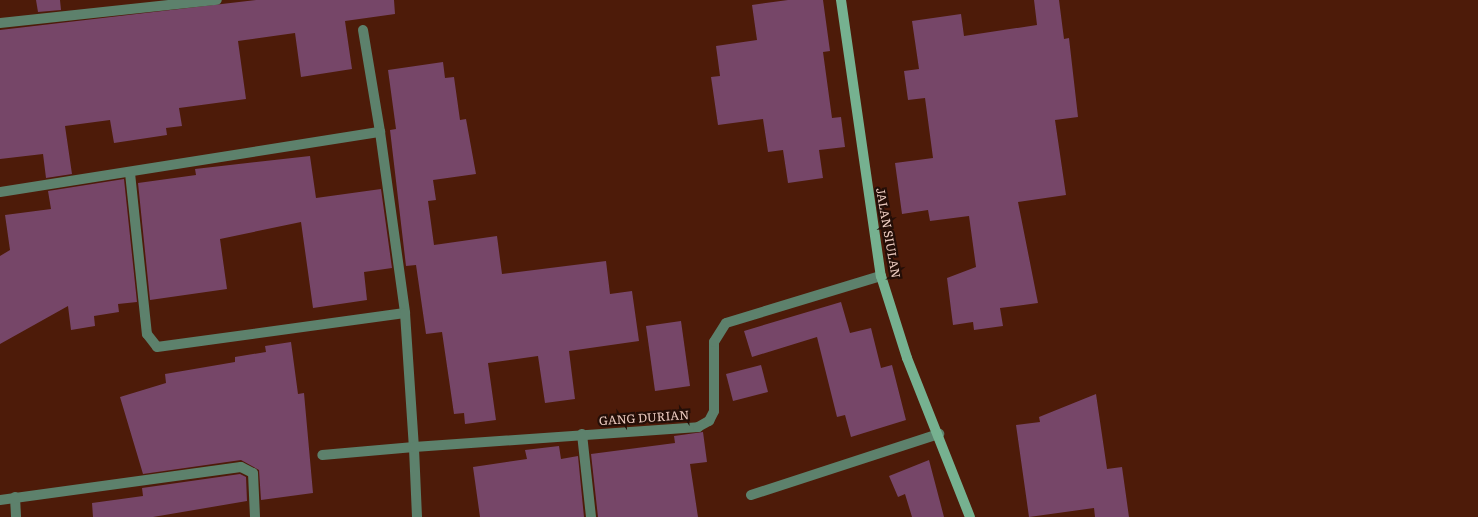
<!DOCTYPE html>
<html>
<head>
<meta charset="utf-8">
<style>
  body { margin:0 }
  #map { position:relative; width:1478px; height:517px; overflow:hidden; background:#4d1b09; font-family:Literata,serif }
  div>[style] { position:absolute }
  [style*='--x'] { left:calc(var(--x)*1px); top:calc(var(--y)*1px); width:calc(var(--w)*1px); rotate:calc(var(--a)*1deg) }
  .building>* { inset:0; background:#764668 }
  .street>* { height:10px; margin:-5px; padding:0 5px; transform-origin:5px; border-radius:5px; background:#5d816c }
  .secondary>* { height:10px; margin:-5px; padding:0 5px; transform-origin:5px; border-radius:5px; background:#76b190 }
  span { translate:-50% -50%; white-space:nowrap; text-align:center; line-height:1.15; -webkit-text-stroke:4.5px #240e07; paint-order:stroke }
  .street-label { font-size:12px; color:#edccc1 }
</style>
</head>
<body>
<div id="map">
  <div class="building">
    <i style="clip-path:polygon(36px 0,60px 0,61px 10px,38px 12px)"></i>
    <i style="clip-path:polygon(256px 0,394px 0,395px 14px,345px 21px,352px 69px,301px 77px,295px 33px,238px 41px,246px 99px,179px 108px,182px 126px,166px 128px,167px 135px,114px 143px,110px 120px,65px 126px,72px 174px,46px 178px,43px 154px,0 159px,0 30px)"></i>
    <i style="clip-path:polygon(788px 0,823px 0,830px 51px,823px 52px,832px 118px,841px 117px,845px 147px,819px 150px,823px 178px,788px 183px,783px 150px,768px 152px,763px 119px,718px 125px,711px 77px,720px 76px,716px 46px,757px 40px,752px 5px)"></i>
    <i style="clip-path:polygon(1034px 0,1059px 0,1064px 39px,1069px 38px,1078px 117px,1055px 120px,1066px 195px,1018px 202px,1038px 303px,1000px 308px,1003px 326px,974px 330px,973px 322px,953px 325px,947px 278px,976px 267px,969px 216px,930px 221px,928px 210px,902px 214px,895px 163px,933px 158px,925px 98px,908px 100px,904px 71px,919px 69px,912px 21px,961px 14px,964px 36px,1037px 25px)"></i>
    <i style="clip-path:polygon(443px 62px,445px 78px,454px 77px,460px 120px,466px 119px,476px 174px,433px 180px,436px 200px,428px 201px,434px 245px,497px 236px,502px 274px,606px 261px,610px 294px,632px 291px,639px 341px,569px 351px,575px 399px,545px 403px,538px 356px,488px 363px,496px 420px,465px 424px,464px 413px,454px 414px,442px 332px,426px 334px,416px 265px,406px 266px,390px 130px,396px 129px,388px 70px)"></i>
    <i style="clip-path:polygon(310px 156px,316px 198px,381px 189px,392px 268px,364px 272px,367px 300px,313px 308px,301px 222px,220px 239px,227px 289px,150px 300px,138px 183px,196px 175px,195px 169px)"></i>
    <i style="clip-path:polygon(124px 179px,137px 302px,118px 304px,119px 312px,94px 316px,95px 326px,71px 330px,68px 306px,0 344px,0 256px,10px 250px,5px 215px,51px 209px,48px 191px)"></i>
    <i style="clip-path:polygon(841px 302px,850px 333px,871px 328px,881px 368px,892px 365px,906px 420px,851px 437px,845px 415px,837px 417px,817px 337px,752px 357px,744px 331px)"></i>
    <i style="clip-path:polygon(681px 321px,690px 386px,655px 391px,646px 326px)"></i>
    <i style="clip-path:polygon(291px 342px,298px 394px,304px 393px,313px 493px,261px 500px,259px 470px,241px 460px,143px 474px,120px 397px,166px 383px,165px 374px,235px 362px,235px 357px,266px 352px,265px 346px)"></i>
    <i style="clip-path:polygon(761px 365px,768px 392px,733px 401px,726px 374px)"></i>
    <i style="clip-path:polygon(1096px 394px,1107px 469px,1122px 467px,1129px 517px,1095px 517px,1094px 508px,1029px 517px,1016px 425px,1040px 422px,1039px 417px)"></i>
    <i style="clip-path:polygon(703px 432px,707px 462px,690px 464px,698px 517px,598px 517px,591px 454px,675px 443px,674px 436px)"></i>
    <i style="clip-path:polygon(559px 446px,561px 459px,578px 456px,584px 517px,480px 517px,473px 467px,527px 459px,525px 450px)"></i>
    <i style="clip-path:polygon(929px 460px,944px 517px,912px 517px,905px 494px,898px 497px,889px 476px)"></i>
    <i style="clip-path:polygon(240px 474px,246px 477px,247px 501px,153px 517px,93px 517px,92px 503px,143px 496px,142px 488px)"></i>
  </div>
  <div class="street">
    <i style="--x:0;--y:23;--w:218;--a:-6.1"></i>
    <i style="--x:363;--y:30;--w:103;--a:80.5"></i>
    <i style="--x:130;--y:173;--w:162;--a:84"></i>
    <i style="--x:147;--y:334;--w:16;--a:52"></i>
    <i style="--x:157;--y:347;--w:250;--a:-7.8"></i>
    <i style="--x:0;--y:192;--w:385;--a:-9"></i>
    <i style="--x:380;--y:132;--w:183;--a:82.1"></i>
    <i style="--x:405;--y:313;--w:134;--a:86.2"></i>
    <i style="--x:414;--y:447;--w:92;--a:175"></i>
    <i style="--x:582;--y:434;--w:83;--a:83.8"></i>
    <i style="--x:751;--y:495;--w:198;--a:-18"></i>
    <i style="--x:15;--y:497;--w:20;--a:87"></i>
    <i style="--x:0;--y:500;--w:243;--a:-7.8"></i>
    <i style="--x:241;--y:467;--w:13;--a:27"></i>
    <i style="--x:253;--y:473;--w:44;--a:87.4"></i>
    <i style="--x:417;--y:517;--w:70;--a:-92.5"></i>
    <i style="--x:414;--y:447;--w:285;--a:-4"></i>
    <i style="--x:698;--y:427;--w:13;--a:-29"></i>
    <i style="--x:709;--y:421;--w:11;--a:-63"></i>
    <i style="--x:714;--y:411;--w:69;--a:-90"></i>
    <i style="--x:714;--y:342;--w:22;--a:-58"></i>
    <i style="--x:726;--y:323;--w:162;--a:-16.9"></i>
  </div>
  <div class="secondary">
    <i style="--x:841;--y:0;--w:279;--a:81.8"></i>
    <i style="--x:881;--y:276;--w:86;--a:72.4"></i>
    <i style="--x:907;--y:358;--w:171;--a:68.4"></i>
  </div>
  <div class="street-label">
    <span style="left:888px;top:233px;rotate:80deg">JALAN SIULAN</span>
    <span style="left:644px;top:418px;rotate:-4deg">GANG DURIAN</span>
  </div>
</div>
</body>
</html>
